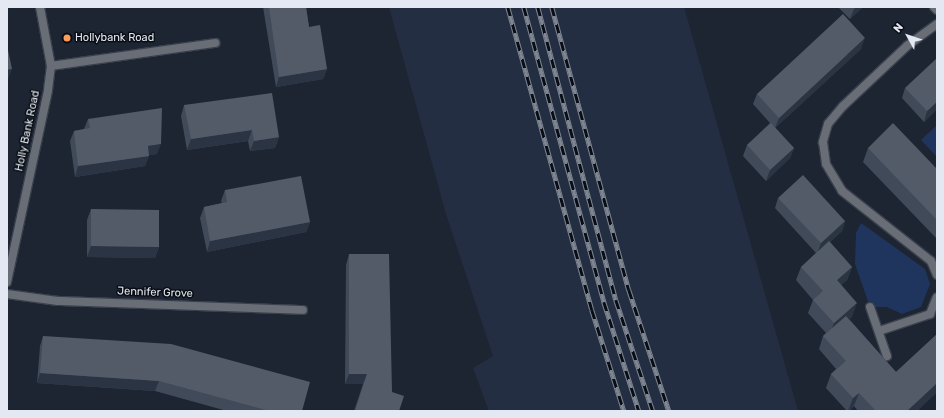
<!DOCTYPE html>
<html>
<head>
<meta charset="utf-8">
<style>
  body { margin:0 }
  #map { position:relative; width:944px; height:418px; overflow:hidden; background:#1d2533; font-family:Rubik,sans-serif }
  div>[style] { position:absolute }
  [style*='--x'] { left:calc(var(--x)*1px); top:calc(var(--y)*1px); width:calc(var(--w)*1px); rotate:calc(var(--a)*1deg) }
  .built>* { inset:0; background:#232e42 }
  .green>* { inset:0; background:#1f355d }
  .roads { filter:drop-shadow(1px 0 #39404e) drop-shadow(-1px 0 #39404e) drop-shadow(0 1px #39404e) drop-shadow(0 -1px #39404e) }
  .street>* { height:8px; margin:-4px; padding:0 4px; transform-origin:4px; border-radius:4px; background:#696d75 }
  .rail>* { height:4.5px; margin-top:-2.25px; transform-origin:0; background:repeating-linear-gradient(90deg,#0a0e14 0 9px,#7f8692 0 18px); box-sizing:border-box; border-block:1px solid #7f8692 }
  .wall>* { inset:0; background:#414a59 }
  .shaded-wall>* { inset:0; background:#2b3443 }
  .building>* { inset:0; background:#535b69 }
  .dots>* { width:11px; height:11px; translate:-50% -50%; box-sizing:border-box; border:2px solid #0a0e14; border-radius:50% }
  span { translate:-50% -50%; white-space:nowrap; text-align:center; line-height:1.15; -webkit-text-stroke:3px #0a0e14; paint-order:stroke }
  .poi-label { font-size:11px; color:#e3e8f2 }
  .left { translate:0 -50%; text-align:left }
  .street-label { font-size:11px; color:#e3e8f2 }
  .frame { position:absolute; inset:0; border:8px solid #e3e8f2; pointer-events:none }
  .north { position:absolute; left:888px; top:16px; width:40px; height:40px; -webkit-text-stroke:3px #0a0e14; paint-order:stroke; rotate:310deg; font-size:11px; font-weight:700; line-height:16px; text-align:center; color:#e3e8f2 }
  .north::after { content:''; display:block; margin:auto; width:14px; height:18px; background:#e3e8f2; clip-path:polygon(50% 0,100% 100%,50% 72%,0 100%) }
</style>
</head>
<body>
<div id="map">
  <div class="built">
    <i style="clip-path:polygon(389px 7px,684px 7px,798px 411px,489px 411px,473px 368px,493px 356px,446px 214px)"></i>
  </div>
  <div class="green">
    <i style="clip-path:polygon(937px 125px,937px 157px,921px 140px)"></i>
    <i style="clip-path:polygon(861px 223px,925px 269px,930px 284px,921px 307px,902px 314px,887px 307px,870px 307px,855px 264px,856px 233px)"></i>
  </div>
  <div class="roads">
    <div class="street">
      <i style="--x:934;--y:7;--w:4;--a:45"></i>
      <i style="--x:937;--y:24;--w:37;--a:144"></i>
      <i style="--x:907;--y:46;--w:88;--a:136.8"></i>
      <i style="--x:843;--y:106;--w:23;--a:130"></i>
      <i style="--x:828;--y:124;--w:19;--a:106"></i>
      <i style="--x:823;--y:142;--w:22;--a:82"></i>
      <i style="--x:826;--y:164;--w:31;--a:59"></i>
      <i style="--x:842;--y:191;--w:113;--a:38.2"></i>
      <i style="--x:931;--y:261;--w:15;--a:67"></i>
      <i style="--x:51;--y:66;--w:166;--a:-8"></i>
      <i style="--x:7;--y:282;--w:196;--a:-77.9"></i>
      <i style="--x:48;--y:90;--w:24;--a:-83"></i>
      <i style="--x:51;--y:66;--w:60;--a:-100.6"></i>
      <i style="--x:7;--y:294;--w:51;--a:7.8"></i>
      <i style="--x:58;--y:301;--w:245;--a:2.1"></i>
      <i style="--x:870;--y:307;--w:52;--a:70.9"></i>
      <i style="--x:879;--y:331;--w:54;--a:-18.4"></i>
      <i style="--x:930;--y:314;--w:18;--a:-68"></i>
    </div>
  </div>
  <div class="rail">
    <i style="--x:508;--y:7;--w:314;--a:74.5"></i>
    <i style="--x:592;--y:310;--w:106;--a:72.4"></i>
    <i style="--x:524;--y:7;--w:306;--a:74.8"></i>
    <i style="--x:604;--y:302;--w:114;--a:72.2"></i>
    <i style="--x:538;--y:7;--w:303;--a:75.1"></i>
    <i style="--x:616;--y:300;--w:117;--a:71.6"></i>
    <i style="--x:552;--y:7;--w:293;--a:74.8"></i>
    <i style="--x:629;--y:290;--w:127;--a:71.7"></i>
  </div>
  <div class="wall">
    <i style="clip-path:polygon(263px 7px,306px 7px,309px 27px,327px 69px,323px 79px,276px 87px)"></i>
    <i style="clip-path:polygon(838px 7px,863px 7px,850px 19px)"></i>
    <i style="clip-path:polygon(861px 49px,775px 128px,794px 148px,790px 158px,766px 181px,743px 156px,747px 145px,770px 123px,753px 104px,757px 94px)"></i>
    <i style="clip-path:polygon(905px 88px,937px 109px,924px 122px,902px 98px)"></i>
    <i style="clip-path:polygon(184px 105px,279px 137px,275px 148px,250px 151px,248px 141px,187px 150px,181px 116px)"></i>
    <i style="clip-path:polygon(88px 119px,157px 154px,149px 155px,145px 166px,75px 177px,70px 141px,74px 131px,84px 129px)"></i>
    <i style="clip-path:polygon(868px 148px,937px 169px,937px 239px,863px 162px)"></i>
    <i style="clip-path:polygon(225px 190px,310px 222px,306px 232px,207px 252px,200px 218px,204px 207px,222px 203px,221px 201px)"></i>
    <i style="clip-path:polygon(778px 198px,845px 221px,842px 231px,830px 242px,852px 267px,847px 280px,841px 285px,852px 317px,849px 319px,896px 372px,937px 334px,937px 392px,917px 411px,858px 411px,854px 406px,849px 411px,847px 411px,826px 388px,831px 374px,836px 369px,819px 349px,823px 336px,826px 333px,808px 313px,813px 300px,796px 280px,801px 267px,816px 253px,775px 208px)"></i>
    <i style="clip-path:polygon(91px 209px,159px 247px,155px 258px,87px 257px,87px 220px)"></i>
    <i style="clip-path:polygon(349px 254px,392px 392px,399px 411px,354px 411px,363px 384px,345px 384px,346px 265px)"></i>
    <i style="clip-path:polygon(43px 336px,302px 411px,227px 411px,155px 391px,37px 383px,40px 346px)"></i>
  </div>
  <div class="shaded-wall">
    <i style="clip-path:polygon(856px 7px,863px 7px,850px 19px,854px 9px)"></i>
    <i style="clip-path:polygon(865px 38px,861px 49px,775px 128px,779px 118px)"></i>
    <i style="clip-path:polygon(12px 69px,8px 80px,7px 80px,7px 70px)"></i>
    <i style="clip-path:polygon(327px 69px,323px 79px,276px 87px,279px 77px)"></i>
    <i style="clip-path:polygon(937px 102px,937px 109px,924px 122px,927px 111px)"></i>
    <i style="clip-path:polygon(252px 130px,248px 141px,187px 150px,191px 139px)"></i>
    <i style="clip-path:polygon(279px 137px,275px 148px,250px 151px,254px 141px)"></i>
    <i style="clip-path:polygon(161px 144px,157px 154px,144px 156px,148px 146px)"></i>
    <i style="clip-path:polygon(794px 148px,790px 158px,766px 181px,770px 170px)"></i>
    <i style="clip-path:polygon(149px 156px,145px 166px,75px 177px,78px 166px)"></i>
    <i style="clip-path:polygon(845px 221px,842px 231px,817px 254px,821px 243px)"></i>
    <i style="clip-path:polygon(310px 222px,306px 232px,207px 252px,210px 241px)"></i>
    <i style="clip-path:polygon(91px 246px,159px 247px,155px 258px,87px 257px)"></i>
    <i style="clip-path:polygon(852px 267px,847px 280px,832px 294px,837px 280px)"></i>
    <i style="clip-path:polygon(857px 303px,852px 317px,829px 337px,834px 323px)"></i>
    <i style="clip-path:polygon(40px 373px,159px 381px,155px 391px,37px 383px)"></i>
    <i style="clip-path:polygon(349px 374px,367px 374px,363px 384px,345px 384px)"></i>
    <i style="clip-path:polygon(937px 383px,937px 392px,917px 411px,907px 411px)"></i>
    <i style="clip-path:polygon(859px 393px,854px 406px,848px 411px,853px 398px)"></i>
  </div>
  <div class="building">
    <i style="clip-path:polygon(269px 7px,306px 7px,309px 27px,320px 25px,327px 69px,279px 77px)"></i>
    <i style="clip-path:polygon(843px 14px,865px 38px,779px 118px,757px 94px)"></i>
    <i style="clip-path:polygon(7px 45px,12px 69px,7px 70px)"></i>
    <i style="clip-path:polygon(937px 58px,937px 102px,927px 111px,905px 88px)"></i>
    <i style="clip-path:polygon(272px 93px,279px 137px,254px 141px,252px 130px,191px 139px,184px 105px)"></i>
    <i style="clip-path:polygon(162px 108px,161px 144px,148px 146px,149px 156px,78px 166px,74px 131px,90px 128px,88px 119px)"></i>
    <i style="clip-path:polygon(771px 123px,794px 148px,770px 170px,747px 145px)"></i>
    <i style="clip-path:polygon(893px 123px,937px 169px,937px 220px,868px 148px)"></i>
    <i style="clip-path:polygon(803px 175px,845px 221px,821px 243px,778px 198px)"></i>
    <i style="clip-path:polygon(301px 176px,310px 222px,210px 241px,204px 207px,227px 202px,225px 190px)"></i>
    <i style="clip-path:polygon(91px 209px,159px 210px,159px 247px,91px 246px)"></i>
    <i style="clip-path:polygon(829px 241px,852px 267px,837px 280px,857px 303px,834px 323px,813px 300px,823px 291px,801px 267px)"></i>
    <i style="clip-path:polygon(349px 254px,389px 254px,392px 392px,404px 396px,399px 411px,355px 411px,367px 374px,349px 374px)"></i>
    <i style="clip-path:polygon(846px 316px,896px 372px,937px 334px,937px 383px,907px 411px,876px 411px,859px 393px,853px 398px,831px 374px,846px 361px,823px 336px)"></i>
    <i style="clip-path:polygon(43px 336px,171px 344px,310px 382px,302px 411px,266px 411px,266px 410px,159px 381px,40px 373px)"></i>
  </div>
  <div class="dots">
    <i style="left:67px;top:38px;background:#ff9b5b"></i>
  </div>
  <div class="poi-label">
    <span class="left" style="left:75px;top:38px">Hollybank Road</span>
  </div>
  <div class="street-label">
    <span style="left:28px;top:131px;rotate:-78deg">Holly Bank Road</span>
    <span style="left:155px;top:293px;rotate:2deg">Jennifer Grove</span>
  </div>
  <div class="frame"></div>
  <div class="north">N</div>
</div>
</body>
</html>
